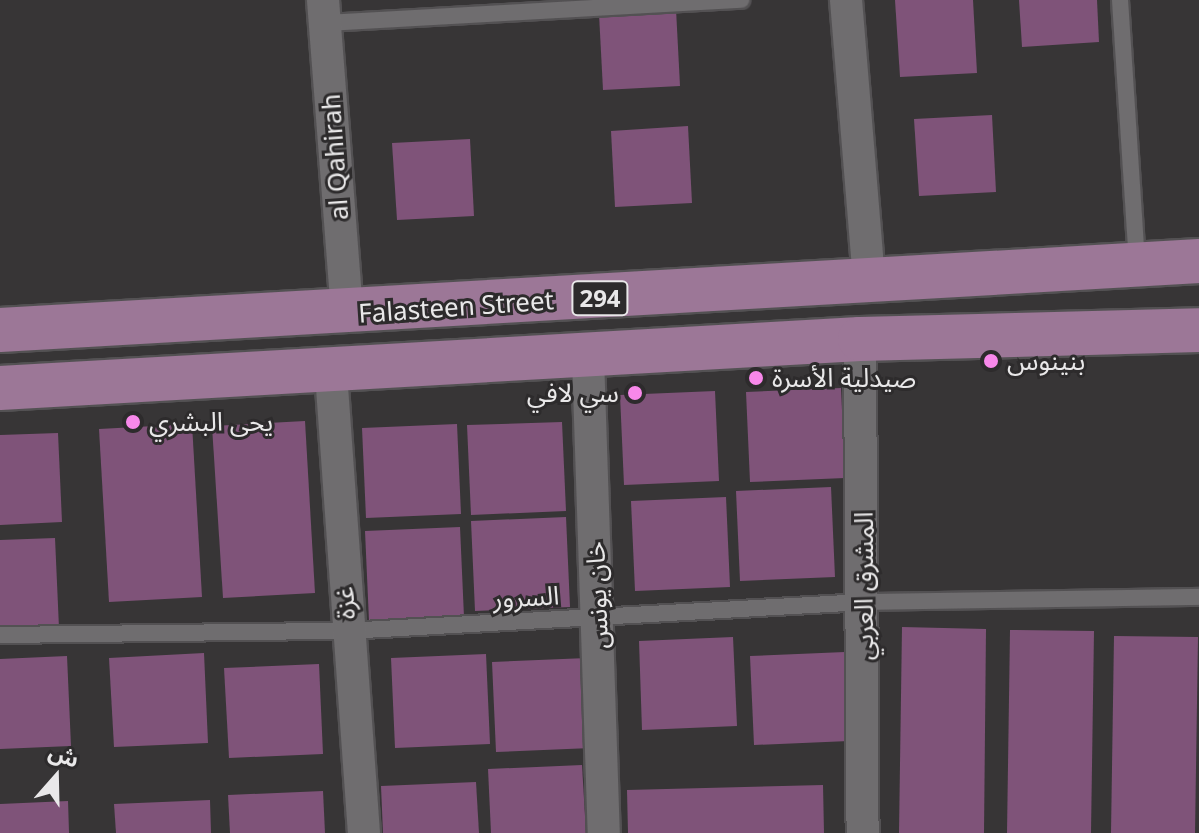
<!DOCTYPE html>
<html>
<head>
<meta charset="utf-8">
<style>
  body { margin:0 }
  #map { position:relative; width:1199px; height:833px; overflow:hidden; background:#373536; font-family:"Noto Sans","Noto Sans Arabic",sans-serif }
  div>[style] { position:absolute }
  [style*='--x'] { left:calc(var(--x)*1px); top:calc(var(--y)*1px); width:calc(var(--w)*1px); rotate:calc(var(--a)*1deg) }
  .building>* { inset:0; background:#7f5379 }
  .roads { filter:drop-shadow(2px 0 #535153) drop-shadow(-2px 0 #535153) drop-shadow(0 2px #535153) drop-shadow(0 -2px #535153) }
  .lane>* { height:16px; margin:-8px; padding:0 8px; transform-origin:8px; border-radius:8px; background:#6f6d6f }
  .street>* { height:32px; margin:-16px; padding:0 16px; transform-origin:16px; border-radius:16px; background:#6f6d6f }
  .primary>* { height:44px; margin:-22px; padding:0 22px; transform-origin:22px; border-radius:22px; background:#9c7797 }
  .dots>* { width:22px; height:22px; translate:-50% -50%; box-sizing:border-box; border:4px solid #2d2b2c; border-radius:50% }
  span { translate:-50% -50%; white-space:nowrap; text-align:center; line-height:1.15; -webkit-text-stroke:6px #2d2b2c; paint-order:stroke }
  .shield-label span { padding:2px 6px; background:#2d2b2c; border:2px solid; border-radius:6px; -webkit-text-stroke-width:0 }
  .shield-label { font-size:24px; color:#e9e8e9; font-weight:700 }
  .street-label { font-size:26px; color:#e9e8e9 }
  .poi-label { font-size:26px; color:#e9e8e9 }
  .left { translate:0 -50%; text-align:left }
  .right { translate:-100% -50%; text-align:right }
  .north { position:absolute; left:16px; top:737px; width:80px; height:80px; -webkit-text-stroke:6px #2d2b2c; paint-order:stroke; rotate:20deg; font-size:22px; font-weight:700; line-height:32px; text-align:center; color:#e9e8e9 }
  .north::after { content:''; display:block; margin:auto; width:28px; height:36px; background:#e9e8e9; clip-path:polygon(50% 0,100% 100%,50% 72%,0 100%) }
</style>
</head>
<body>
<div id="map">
  <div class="building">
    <i style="clip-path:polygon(895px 0,973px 0,977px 73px,900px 77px)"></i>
    <i style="clip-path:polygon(1019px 0,1097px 0,1099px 42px,1022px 47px)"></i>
    <i style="clip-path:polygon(676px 9px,680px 86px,603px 90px,599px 14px)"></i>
    <i style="clip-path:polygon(992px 115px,996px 192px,919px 196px,914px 119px)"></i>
    <i style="clip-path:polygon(688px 126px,692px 203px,615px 207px,611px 131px)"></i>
    <i style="clip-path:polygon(470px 139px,474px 216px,397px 220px,392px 143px)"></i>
    <i style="clip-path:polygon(841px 388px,845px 478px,750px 482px,746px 392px)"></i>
    <i style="clip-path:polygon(715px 391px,719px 481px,624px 485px,620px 395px)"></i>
    <i style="clip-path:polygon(305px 421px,315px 593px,223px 598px,212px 426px)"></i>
    <i style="clip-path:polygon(562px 422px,566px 511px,471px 515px,467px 425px)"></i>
    <i style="clip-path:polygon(192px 424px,202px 597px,109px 602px,99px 429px)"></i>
    <i style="clip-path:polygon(457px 424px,461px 514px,366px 518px,362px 428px)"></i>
    <i style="clip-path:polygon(58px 433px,62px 522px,0 525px,0 435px)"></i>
    <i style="clip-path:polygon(831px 487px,835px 577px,740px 581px,736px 491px)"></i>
    <i style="clip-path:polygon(726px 497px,730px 587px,635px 591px,631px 501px)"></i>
    <i style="clip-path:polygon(566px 517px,570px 607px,475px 611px,471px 521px)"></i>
    <i style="clip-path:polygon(460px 527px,464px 617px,369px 621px,365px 531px)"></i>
    <i style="clip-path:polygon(55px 538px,59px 628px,0 631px,0 540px)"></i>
    <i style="clip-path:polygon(902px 627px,986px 629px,984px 833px,899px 833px)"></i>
    <i style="clip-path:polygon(1010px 630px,1094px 631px,1091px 833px,1007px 833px)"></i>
    <i style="clip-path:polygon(1114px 636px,1198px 637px,1195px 833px,1111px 833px)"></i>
    <i style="clip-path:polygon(733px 637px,737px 726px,642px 730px,639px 641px)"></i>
    <i style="clip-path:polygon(845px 652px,849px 741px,754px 745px,750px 656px)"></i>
    <i style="clip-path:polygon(204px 653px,208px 743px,114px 747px,109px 658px)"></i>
    <i style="clip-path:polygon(486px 654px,490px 744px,395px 748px,391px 658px)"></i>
    <i style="clip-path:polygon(67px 656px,71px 746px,0 749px,0 659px)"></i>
    <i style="clip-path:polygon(587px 658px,591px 748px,496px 752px,492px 662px)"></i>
    <i style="clip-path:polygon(319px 664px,323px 754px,229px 758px,224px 668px)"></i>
    <i style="clip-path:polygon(582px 765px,586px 833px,491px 833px,488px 769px)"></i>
    <i style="clip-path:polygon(476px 782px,479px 833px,383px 833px,381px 786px)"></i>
    <i style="clip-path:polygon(823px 785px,824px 833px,628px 833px,627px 790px)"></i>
    <i style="clip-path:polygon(323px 791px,325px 833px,230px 833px,228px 795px)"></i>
    <i style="clip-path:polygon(210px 800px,211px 833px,116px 833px,114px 804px)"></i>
    <i style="clip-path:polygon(68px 801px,69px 833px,0 833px,0 804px)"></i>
  </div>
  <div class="roads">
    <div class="lane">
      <i style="--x:1120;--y:0;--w:263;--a:86.3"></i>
      <i style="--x:325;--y:23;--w:417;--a:-3.2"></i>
      <i style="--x:0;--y:635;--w:346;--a:-0.7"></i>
      <i style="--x:346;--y:631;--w:520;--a:-3.2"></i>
      <i style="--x:865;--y:602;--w:334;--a:-0.9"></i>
    </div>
    <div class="street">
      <i style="--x:323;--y:0;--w:314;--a:85.6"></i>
      <i style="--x:846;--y:0;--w:282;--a:85.3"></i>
      <i style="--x:860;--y:339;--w:494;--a:89.7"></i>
      <i style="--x:588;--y:358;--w:475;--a:88.1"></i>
      <i style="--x:331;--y:373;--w:461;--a:85.9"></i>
    </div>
    <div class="primary">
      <i style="--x:0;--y:330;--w:1201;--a:-3.29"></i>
      <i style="--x:0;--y:388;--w:861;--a:-3.26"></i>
      <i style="--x:860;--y:339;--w:339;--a:-1.5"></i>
    </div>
  </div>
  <div class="dots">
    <i style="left:991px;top:361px;background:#f888ea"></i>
    <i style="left:756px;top:378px;background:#f888ea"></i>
    <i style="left:635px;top:393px;background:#f888ea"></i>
    <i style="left:133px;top:422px;background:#f888ea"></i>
  </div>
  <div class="shield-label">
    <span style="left:600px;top:298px">294</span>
  </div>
  <div class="street-label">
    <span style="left:335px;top:157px;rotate:-94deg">al Qahirah</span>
    <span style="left:456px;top:307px;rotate:-4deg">Falasteen Street</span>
    <span style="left:864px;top:586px;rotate:-90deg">المشرق العربي</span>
    <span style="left:597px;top:595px;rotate:-92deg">خان يونس</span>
    <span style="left:526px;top:597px;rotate:-3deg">السرور</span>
    <span style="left:345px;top:603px;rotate:-93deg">غزة</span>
  </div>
  <div class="poi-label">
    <span class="left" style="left:1007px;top:361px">بنينوس</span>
    <span class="left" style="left:772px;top:378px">صيدلية الأسرة</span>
    <span class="right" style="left:619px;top:393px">سي لافي</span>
    <span class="left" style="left:149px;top:422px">يحى البشري</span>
  </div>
  <div class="north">ش</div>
</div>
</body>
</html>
